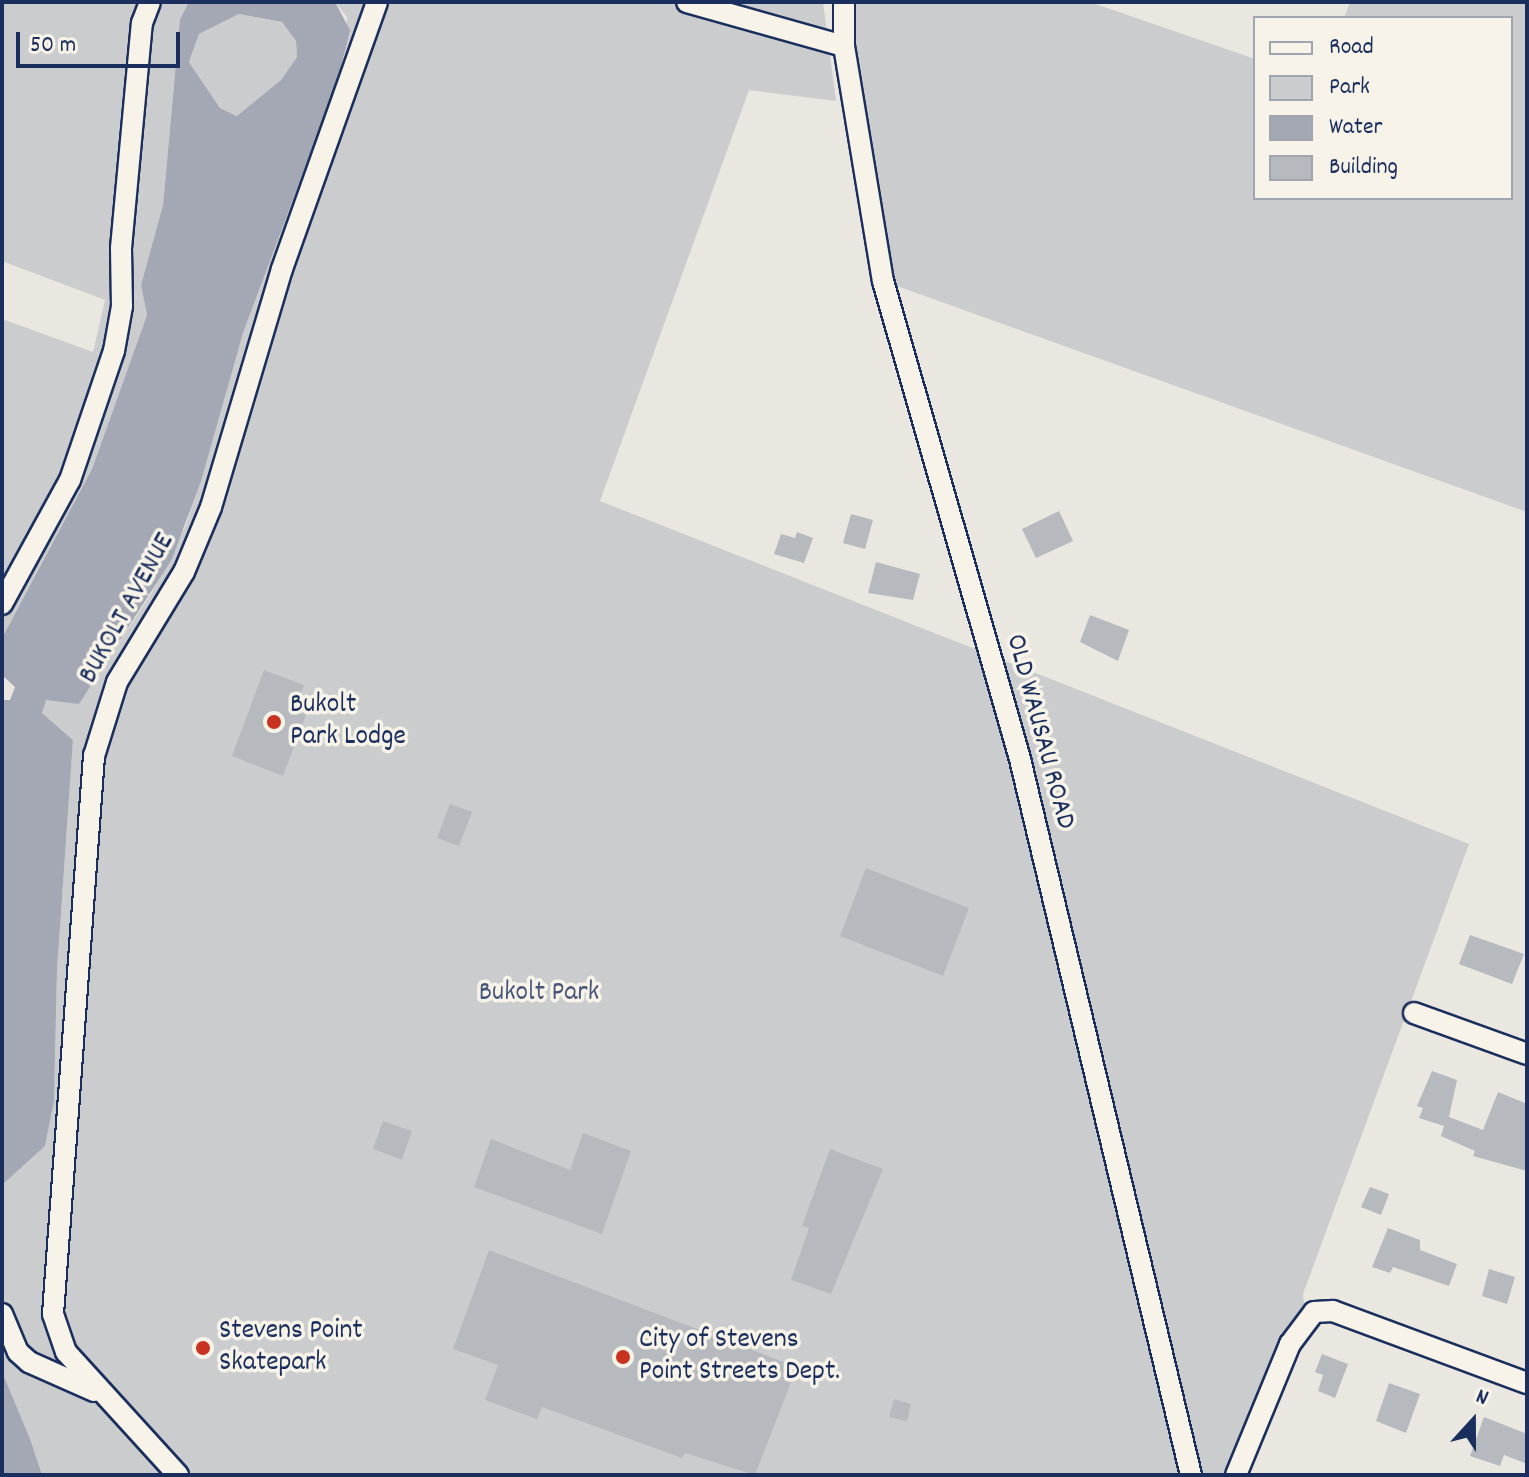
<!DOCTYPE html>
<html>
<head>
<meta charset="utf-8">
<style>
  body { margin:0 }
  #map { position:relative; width:1529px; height:1477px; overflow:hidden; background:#eae7e0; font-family:Dekko,sans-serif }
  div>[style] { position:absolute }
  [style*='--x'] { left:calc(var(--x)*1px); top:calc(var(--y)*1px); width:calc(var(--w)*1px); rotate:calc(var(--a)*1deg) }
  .green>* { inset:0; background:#cbcccd }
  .water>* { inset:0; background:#a3a8b4 }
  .building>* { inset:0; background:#b6babf }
  .roads { filter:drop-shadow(2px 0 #1b2f5e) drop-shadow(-2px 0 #1b2f5e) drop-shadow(0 2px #1b2f5e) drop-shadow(0 -2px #1b2f5e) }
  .street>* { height:20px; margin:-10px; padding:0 10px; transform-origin:10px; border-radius:10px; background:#f7f3e8 }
  .dots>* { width:22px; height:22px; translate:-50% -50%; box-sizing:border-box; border:4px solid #f7f3e8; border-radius:50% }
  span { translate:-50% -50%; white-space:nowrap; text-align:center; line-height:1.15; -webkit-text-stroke:7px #f7f3e8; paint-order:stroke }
  .street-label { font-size:28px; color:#1b2f5e }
  .poi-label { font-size:28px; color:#1b2f5e }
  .left { translate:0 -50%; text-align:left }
  .park-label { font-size:28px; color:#47567a }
  .frame { position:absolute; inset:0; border:4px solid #1b2f5e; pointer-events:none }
  .legend { position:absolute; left:1253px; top:16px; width:260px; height:184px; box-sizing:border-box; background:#f7f3e8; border:2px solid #9fa5b1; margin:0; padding:10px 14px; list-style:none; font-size:24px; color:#1b2f5e }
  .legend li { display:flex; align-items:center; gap:16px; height:40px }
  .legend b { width:40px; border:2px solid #9fa5b1 }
  .north { position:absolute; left:1433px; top:1381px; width:80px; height:80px; -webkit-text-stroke:6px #f7f3e8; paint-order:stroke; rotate:21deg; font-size:22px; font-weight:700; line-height:32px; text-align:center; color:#1b2f5e }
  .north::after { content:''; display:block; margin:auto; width:28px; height:36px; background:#1b2f5e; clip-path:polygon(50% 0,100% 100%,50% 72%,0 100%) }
  .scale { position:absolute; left:16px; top:32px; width:164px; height:36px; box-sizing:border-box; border:4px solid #1b2f5e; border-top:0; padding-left:10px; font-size:24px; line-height:28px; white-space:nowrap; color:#1b2f5e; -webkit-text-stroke:6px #f7f3e8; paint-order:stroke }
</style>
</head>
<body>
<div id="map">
  <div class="green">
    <i style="clip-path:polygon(2px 2px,189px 2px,180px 19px,163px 205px,141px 285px,147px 315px,92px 469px,2px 638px,2px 319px,93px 352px,105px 300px,2px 261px)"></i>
    <i style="clip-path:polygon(335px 2px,823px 2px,836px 101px,749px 90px,600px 501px,1469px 844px,1303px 1294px,1304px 1304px,1279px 1342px,1230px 1475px,42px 1475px,2px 1372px,2px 1185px,45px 1146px,54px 1101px,57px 971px,73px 740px,42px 713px,46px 700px,79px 703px,151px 594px,186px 525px,243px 333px,343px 62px,347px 17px)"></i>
    <i style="clip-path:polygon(851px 2px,1090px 2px,1255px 59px,1255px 198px,1511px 198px,1511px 18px,1344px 18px,1350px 2px,1527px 2px,1527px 512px,883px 281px)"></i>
    <i style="clip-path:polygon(239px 14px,282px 22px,296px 41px,297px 57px,281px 80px,238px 116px,220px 108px,189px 62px,199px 34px)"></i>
  </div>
  <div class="water">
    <i style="clip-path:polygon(evenodd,189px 2px,335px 2px,350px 30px,338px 79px,243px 333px,201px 481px,172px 559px,79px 704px,46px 700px,44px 707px,42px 713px,73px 740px,57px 971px,54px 1101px,45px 1146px,2px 1185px,2px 700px,10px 700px,15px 687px,2px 675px,2px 638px,92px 469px,147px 315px,141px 285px,163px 205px,180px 19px,189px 2px,239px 14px,282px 22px,296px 41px,297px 57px,281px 80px,237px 116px,220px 108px,189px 62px,199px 34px,239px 14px)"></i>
    <i style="clip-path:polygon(2px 1372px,30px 1439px,42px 1475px,2px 1475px)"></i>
  </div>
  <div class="building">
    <i style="clip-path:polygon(1059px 511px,1073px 541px,1036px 558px,1022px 529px)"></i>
    <i style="clip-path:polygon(851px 514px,873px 520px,865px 549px,843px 543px)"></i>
    <i style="clip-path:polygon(797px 532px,813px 538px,804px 563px,774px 554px,781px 534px,795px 538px)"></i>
    <i style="clip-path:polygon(876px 562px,920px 574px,913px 600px,868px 593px)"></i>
    <i style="clip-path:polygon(1090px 615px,1129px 630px,1118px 661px,1080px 642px)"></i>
    <i style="clip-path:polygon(264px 670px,304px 685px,295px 710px,306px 715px,283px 776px,232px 756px)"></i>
    <i style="clip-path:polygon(450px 804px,472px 812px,459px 846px,437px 838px)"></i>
    <i style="clip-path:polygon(866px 868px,969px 908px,943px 976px,840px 936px)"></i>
    <i style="clip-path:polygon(1470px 935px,1524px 954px,1512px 984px,1459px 964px)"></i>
    <i style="clip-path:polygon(1432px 1071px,1457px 1080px,1449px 1117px,1483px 1130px,1498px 1092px,1527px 1104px,1527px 1171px,1473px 1156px,1475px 1151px,1441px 1136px,1444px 1126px,1419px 1118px,1423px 1108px,1417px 1106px)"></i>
    <i style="clip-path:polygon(383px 1121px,412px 1131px,402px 1160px,373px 1149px)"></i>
    <i style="clip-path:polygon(583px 1133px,631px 1151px,602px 1234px,474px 1187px,491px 1139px,570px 1170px)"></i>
    <i style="clip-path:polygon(830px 1149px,883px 1169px,831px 1294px,791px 1280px,809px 1228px,802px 1226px)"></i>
    <i style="clip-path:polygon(1370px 1187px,1389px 1194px,1381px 1215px,1361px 1207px)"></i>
    <i style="clip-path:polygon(1388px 1228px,1420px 1240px,1420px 1250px,1457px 1264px,1449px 1286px,1393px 1267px,1390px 1273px,1372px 1267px)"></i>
    <i style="clip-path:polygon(489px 1250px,797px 1367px,755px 1475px,685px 1453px,682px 1458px,542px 1407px,537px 1419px,485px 1400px,498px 1365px,453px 1349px)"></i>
    <i style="clip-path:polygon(1489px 1269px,1515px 1277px,1507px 1304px,1482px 1296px)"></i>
    <i style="clip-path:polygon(1322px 1354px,1348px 1364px,1335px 1398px,1318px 1391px,1323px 1375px,1315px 1372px)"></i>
    <i style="clip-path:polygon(1389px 1383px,1420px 1394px,1406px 1433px,1376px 1421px)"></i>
    <i style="clip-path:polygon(894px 1399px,911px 1404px,907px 1421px,889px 1417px)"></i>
    <i style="clip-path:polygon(1484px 1417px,1527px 1434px,1527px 1464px,1504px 1455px,1500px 1466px,1470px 1456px)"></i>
  </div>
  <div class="roads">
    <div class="street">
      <i style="--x:687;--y:2;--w:163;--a:15.7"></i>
      <i style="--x:844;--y:2;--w:44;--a:90"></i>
      <i style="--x:844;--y:46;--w:238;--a:80.6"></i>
      <i style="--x:883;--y:281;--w:497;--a:74"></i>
      <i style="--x:1020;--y:759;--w:736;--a:76.57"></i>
      <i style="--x:2;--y:604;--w:141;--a:-61.3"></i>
      <i style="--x:70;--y:480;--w:136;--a:-71.2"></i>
      <i style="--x:114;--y:351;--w:46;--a:-79.9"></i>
      <i style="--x:122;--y:306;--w:58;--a:-91"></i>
      <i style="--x:121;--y:248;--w:226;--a:-84.7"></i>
      <i style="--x:142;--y:23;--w:22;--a:-69"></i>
      <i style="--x:1414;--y:1013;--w:120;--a:19.9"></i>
      <i style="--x:2;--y:1314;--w:41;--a:67.2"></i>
      <i style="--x:18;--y:1352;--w:15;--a:42"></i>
      <i style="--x:29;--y:1362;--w:71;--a:24"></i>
      <i style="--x:178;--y:1475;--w:166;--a:-132.3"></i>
      <i style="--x:66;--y:1352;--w:40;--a:-108.9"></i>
      <i style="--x:53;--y:1314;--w:560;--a:-85.8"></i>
      <i style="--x:94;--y:756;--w:77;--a:-72.7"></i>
      <i style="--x:117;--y:682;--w:129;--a:-58.7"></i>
      <i style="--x:184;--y:572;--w:70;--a:-67.4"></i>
      <i style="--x:211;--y:507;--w:248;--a:-73.4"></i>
      <i style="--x:282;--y:269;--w:283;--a:-70.4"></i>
      <i style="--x:1236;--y:1475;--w:142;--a:-67.6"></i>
      <i style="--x:1290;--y:1344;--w:40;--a:-53"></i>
      <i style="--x:1314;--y:1312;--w:19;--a:-3"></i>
      <i style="--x:1333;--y:1311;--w:207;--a:20.4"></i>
    </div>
  </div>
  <div class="dots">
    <i style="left:274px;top:722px;background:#c8321e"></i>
    <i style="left:203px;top:1348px;background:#c8321e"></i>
    <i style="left:623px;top:1357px;background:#c8321e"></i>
  </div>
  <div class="street-label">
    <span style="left:128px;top:609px;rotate:-61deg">BUKOLT AVENUE</span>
    <span style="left:1039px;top:732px;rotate:75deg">OLD WAUSAU ROAD</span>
  </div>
  <div class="poi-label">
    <span class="left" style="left:290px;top:722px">Bukolt<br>Park Lodge</span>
    <span class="left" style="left:219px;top:1348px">Stevens Point<br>Skatepark</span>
    <span class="left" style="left:639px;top:1357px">City of Stevens<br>Point Streets Dept.</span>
  </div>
  <div class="park-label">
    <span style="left:539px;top:994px">Bukolt Park</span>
  </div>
  <div class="frame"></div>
  <ul class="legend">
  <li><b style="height:10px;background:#f7f3e8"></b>Road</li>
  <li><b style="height:22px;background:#cbcccd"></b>Park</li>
  <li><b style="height:22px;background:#a3a8b4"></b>Water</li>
  <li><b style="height:22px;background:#b6babf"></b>Building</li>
  </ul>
  <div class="north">N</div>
  <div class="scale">50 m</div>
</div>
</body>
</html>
